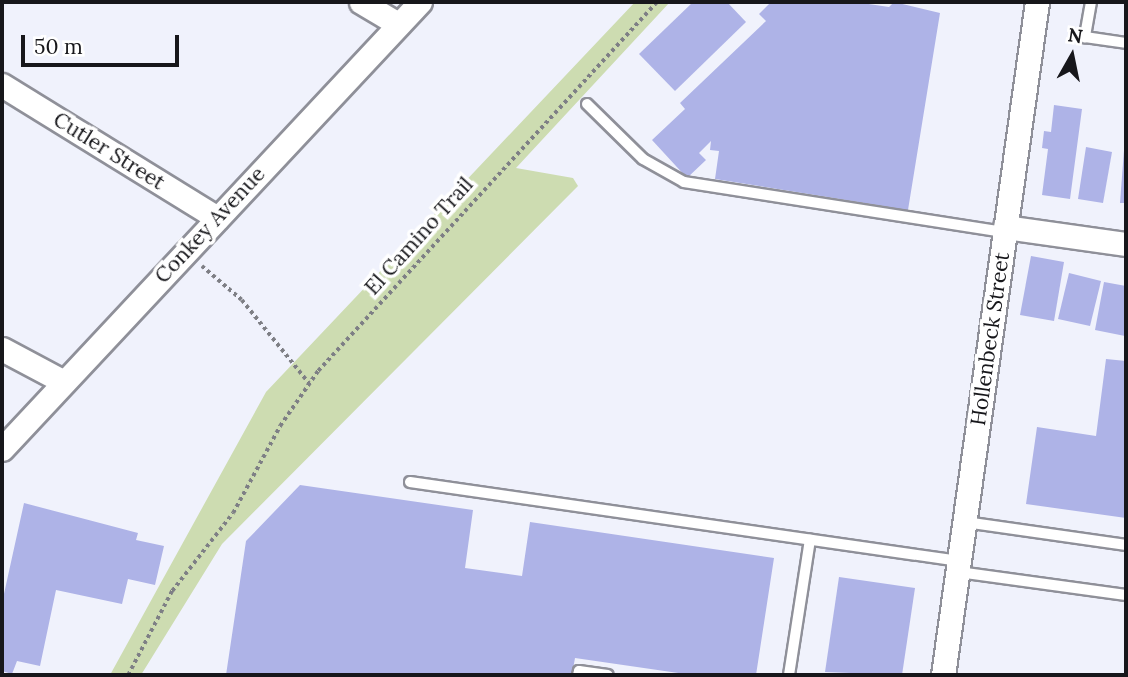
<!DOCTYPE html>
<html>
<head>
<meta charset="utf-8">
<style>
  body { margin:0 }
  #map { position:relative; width:1128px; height:677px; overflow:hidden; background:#f0f2fc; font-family:Lora,serif }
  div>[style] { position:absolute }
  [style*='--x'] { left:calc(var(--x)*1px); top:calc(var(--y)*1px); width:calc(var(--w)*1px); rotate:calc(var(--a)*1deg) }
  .green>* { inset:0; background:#cddcb1 }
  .building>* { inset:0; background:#aeb3e7 }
  .path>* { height:3.5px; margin-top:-1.75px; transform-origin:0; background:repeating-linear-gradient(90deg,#7e7f85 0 3.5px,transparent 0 7px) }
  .roads { filter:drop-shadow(2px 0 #8f9099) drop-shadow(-2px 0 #8f9099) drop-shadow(0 2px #8f9099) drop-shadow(0 -2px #8f9099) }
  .lane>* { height:10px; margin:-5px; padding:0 5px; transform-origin:5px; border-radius:5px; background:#fff }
  .street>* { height:23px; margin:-11.5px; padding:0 11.5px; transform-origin:11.5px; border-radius:11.5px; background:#fff }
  span { translate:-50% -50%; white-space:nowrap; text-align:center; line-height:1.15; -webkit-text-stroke:7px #fff; paint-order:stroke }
  .street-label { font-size:21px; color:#17171b }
  .frame { position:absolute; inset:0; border:4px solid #17171b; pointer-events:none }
  .north { position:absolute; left:1037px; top:21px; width:70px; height:70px; -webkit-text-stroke:5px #fff; paint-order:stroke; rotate:9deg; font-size:19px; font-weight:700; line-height:28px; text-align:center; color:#17171b }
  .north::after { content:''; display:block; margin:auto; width:24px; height:32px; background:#17171b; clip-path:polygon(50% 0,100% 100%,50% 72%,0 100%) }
  .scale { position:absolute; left:21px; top:35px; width:158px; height:32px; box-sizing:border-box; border:4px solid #17171b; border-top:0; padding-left:9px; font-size:21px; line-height:24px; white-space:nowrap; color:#17171b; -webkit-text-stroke:5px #fff; paint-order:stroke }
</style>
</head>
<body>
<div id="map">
  <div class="green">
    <i style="clip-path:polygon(635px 2px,670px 2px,516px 168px,573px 178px,578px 186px,222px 544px,141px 675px,110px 675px,266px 392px)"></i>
  </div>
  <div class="building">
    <i style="clip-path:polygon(693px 2px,727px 2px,746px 22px,675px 91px,639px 54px)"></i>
    <i style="clip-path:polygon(771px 2px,855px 2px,889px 7px,894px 2px,940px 13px,908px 210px,715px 179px,719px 151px,710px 150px,711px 141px,699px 153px,706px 160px,687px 178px,652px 140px,685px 109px,680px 103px,766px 21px,759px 14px)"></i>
    <i style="clip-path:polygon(1054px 105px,1082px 109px,1070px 199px,1042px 195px,1048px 149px,1042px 148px,1044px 131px,1051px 132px)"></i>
    <i style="clip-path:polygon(1086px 147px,1112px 152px,1103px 203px,1078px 199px)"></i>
    <i style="clip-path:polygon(1124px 150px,1126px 151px,1126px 203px,1120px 203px)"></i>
    <i style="clip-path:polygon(1031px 256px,1064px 262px,1054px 321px,1020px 315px)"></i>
    <i style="clip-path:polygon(1069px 273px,1101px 281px,1090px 326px,1058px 319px)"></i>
    <i style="clip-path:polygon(1104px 282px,1126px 286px,1125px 336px,1095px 330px)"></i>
    <i style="clip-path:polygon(1106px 359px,1126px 361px,1126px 518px,1026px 504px,1037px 427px,1096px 436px)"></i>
    <i style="clip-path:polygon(300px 485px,473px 510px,465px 568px,522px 576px,530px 522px,774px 558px,756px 675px,692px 675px,575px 658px,572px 675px,226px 675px,246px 541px)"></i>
    <i style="clip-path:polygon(24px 503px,138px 533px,136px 540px,164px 546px,155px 585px,128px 579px,122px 604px,56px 590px,40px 666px,17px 661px,12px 674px,2px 671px,2px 603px)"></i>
    <i style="clip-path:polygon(839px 577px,915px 588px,902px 675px,825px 672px)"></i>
  </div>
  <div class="path">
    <i style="--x:202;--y:266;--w:52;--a:40.4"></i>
    <i style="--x:242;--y:300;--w:107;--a:51.1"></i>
    <i style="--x:128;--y:675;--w:95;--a:-62.4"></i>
    <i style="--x:172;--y:591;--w:99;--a:-52"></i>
    <i style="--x:233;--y:513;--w:99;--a:-61.6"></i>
    <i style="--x:280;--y:426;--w:67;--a:-55.4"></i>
    <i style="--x:318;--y:371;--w:501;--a:-47.43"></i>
  </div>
  <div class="roads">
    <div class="lane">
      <i style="--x:1091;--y:2;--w:36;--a:100"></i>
      <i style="--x:1085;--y:37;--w:41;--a:8.3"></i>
      <i style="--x:587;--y:104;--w:78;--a:44.5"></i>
      <i style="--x:643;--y:159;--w:47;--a:29.3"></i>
      <i style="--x:684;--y:182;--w:325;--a:8.9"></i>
      <i style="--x:410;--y:482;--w:555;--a:8.19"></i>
      <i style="--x:965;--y:522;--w:163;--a:8.1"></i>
      <i style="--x:958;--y:572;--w:170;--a:7.8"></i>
      <i style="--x:578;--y:675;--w:4;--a:-76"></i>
      <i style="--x:579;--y:671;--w:29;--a:8"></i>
      <i style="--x:789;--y:675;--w:137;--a:-81.2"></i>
    </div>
    <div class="street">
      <i style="--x:361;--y:2;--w:43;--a:30.7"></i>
      <i style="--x:2;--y:85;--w:253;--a:31.7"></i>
      <i style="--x:1005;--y:227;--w:122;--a:8"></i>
      <i style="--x:2;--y:349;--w:70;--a:28"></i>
      <i style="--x:2;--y:449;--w:612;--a:-46.92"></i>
      <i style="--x:943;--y:675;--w:680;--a:-82.05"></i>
    </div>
  </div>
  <div class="street-label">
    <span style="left:109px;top:151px;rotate:32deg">Cutler Street</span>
    <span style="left:210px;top:225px;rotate:-47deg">Conkey Avenue</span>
    <span style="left:419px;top:236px;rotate:-48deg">El Camino Trail</span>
    <span style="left:990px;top:339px;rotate:-82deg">Hollenbeck Street</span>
  </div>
  <div class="frame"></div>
  <div class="north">N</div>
  <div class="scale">50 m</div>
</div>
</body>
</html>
